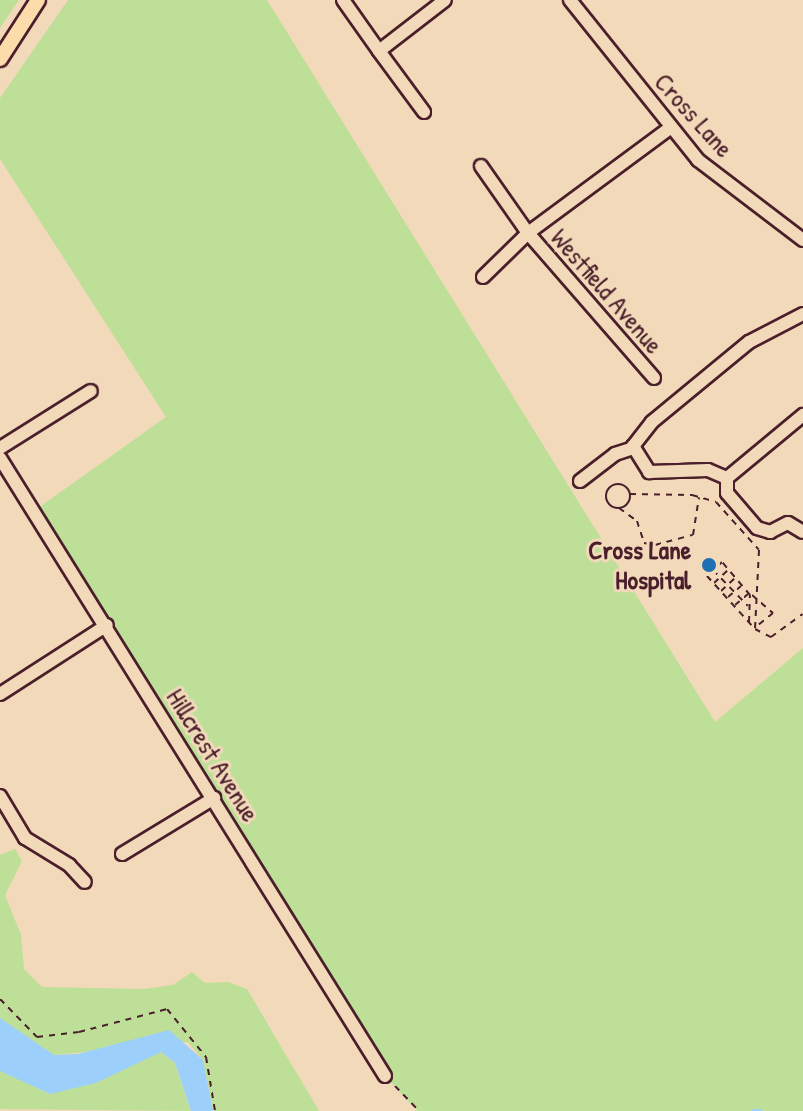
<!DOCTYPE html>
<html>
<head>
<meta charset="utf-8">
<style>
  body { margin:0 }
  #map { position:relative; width:803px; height:1111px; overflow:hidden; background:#f2d9b9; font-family:"Patrick Hand",sans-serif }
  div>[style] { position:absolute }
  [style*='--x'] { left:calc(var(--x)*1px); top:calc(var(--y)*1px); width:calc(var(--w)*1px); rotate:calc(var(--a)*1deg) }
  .green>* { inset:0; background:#bedf98 }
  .water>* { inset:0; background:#9cd0fa }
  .stream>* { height:4px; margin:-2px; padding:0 2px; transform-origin:2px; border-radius:2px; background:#9cd0fa }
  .path>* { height:2px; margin-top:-1px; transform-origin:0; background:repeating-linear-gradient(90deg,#4a1f2b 0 6px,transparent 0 12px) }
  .path>.ring { margin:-1px; padding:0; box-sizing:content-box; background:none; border:2px solid #4a1f2b; border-radius:50% }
  .roads { filter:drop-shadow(2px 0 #4a1f2b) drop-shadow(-2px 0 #4a1f2b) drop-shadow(0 2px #4a1f2b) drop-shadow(0 -2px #4a1f2b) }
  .minor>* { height:12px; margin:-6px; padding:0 6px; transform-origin:6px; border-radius:6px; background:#f2d9b9 }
  .major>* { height:14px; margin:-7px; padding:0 7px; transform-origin:7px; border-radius:7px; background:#fddcac }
  .dots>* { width:22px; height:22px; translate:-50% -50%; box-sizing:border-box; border:4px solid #f2d9b9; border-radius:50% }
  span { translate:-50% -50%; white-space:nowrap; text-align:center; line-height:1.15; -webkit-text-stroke:6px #f2d9b9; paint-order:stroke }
  .street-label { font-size:26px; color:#4a1f2b }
  .poi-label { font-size:26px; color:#4a1f2b; font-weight:700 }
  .right { translate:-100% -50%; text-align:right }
</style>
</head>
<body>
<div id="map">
  <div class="green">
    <i style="clip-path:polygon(0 0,19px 0,0 28px)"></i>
    <i style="clip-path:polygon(68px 0,267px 0,715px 722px,803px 648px,803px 1111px,417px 1111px,385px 1076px,34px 511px,166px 417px,0 159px,0 98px)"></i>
    <i style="clip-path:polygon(15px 849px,22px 861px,5px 895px,21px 935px,24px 969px,42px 987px,144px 989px,173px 985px,192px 972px,205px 983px,228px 982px,247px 989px,319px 1111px,213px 1111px,203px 1060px,188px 1042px,54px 1055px,5px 1023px,0 1018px,0 855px)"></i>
    <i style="clip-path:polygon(161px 1052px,175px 1063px,191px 1111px,0 1109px,0 1070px,50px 1094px)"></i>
  </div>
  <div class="water">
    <i style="clip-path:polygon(0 1018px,54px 1055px,78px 1054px,169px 1030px,203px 1060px,213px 1111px,191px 1111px,175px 1063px,161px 1052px,96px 1083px,50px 1094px,0 1071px)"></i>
  </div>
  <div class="stream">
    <i style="--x:753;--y:1111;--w:7;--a:0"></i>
  </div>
  <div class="path">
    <i class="ring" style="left:606px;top:484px;width:22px;height:22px"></i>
    <i style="--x:630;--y:494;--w:62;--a:0.9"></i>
    <i style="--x:692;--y:495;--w:25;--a:16"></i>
    <i style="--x:716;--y:502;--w:64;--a:48.1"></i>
    <i style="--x:759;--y:550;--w:79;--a:92.9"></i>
    <i style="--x:755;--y:629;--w:18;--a:27"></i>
    <i style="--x:771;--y:637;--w:39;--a:-36"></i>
    <i style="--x:619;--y:508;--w:22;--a:36"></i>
    <i style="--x:637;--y:521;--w:23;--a:72"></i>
    <i style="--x:644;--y:543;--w:11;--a:10"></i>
    <i style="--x:655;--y:545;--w:39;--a:-15"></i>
    <i style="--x:693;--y:535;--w:38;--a:-81"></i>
    <i style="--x:713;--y:570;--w:50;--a:45.8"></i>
    <i style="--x:714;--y:583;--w:18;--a:-43"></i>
    <i style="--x:721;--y:591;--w:18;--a:-43"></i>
    <i style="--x:752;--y:595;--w:28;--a:41"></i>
    <i style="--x:773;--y:613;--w:19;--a:141"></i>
    <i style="--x:728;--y:597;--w:17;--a:-40"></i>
    <i style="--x:735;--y:605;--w:17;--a:-40"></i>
    <i style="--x:749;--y:622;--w:27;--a:-88"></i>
    <i style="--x:750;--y:595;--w:43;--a:-130.3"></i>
    <i style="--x:722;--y:562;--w:21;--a:137"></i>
    <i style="--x:707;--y:576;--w:70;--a:47.9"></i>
    <i style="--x:0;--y:999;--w:53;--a:45.8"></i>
    <i style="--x:37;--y:1037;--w:42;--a:-6.8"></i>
    <i style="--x:79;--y:1032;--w:91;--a:-14.6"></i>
    <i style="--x:167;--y:1009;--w:62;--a:50.9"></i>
    <i style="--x:206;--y:1057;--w:55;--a:80.5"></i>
    <i style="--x:395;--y:1086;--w:35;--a:46"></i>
  </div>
  <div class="roads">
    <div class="minor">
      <i style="--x:343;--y:0;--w:62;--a:54.8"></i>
      <i style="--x:570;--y:0;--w:205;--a:51.3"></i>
      <i style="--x:698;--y:160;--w:132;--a:37.3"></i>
      <i style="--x:424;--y:112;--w:76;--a:-126.4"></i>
      <i style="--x:379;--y:51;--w:83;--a:-37.7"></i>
      <i style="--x:481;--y:166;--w:82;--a:55"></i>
      <i style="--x:528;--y:233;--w:192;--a:49"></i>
      <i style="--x:483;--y:277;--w:63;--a:-44.4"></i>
      <i style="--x:528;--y:233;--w:178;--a:-36.5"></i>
      <i style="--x:803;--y:314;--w:61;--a:152.6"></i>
      <i style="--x:749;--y:342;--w:126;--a:140.5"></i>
      <i style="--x:652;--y:422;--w:31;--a:128"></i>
      <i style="--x:633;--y:446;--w:31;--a:58"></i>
      <i style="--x:649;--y:472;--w:59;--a:-1.9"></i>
      <i style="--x:708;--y:470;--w:21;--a:23"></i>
      <i style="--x:727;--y:478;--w:99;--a:-39.7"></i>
      <i style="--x:0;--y:448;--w:107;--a:-32.1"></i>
      <i style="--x:0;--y:458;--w:728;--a:58.08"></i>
      <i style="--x:727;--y:478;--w:15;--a:90"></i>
      <i style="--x:727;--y:493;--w:46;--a:49.4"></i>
      <i style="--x:757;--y:528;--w:14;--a:17"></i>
      <i style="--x:770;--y:532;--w:20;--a:-27"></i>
      <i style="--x:788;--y:523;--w:17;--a:31"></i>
      <i style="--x:580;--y:481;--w:44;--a:-37.6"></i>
      <i style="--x:615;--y:454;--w:19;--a:-18"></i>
      <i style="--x:0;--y:694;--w:127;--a:-32.8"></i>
      <i style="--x:0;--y:796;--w:49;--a:59.2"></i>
      <i style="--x:25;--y:838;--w:52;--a:31.5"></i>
      <i style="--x:69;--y:865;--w:23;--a:47"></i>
      <i style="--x:122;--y:854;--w:108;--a:-31.3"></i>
    </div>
    <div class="major">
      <i style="--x:0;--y:59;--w:70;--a:-57.2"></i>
    </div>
  </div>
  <div class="dots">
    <i style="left:709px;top:565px;background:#1f6fb2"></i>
  </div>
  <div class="street-label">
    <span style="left:694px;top:115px;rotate:48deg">Cross Lane</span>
    <span style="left:607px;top:291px;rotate:49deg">Westfield Avenue</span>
    <span style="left:213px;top:755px;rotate:58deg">Hillcrest Avenue</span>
  </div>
  <div class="poi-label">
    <span class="right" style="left:691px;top:565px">Cross Lane<br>Hospital</span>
  </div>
</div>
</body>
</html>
